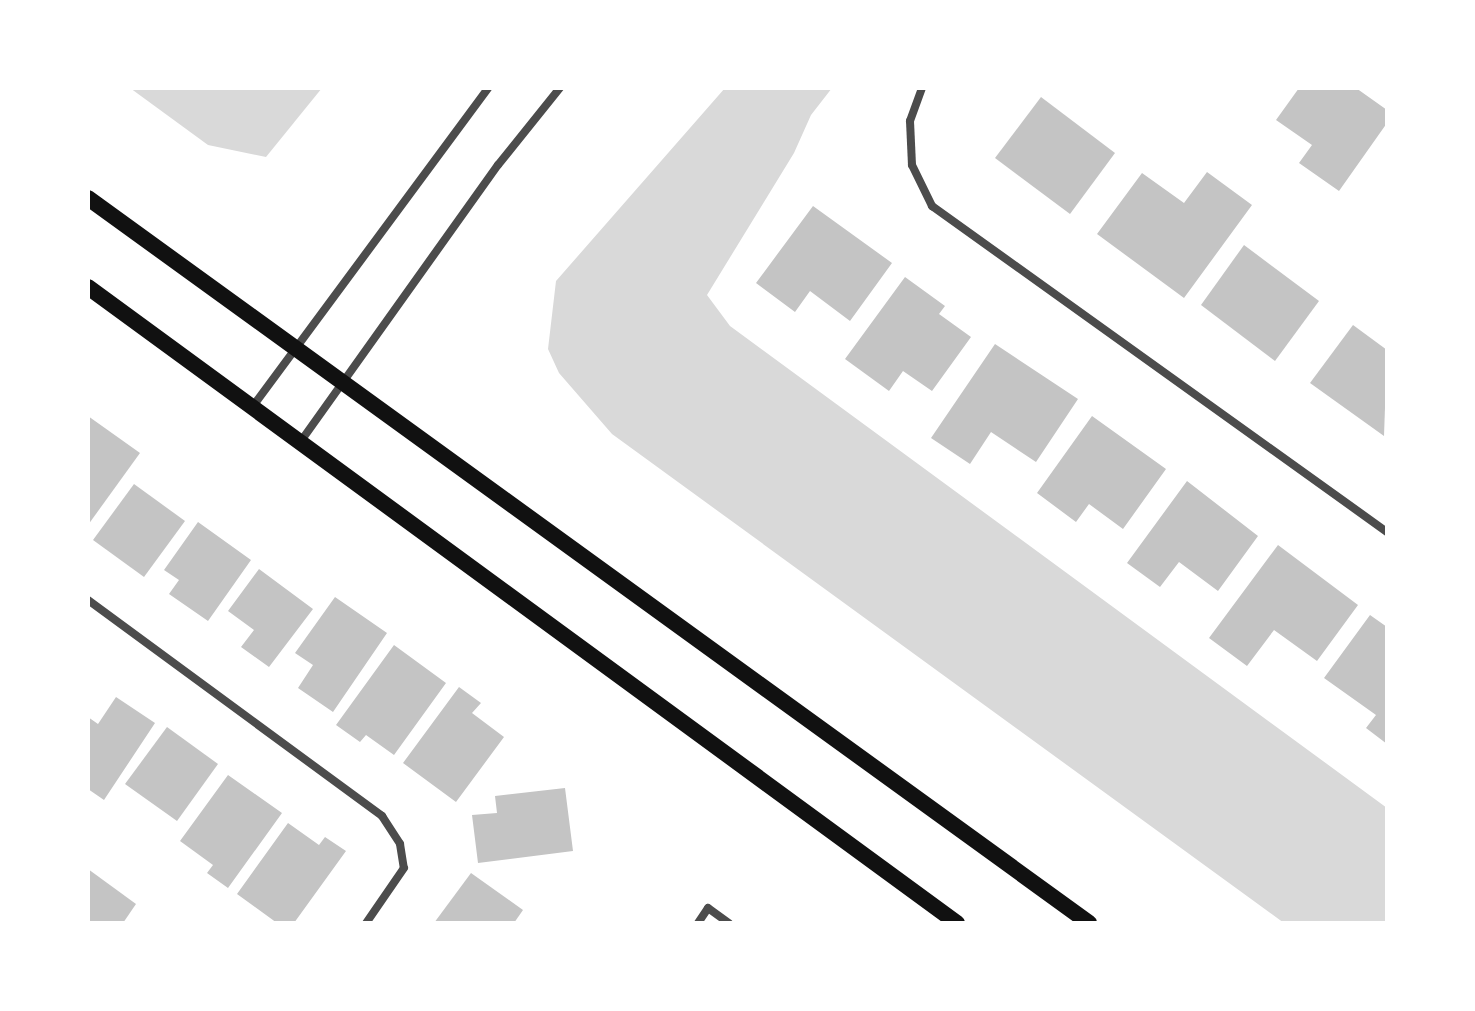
<!DOCTYPE html>
<html>
<head>
<meta charset="utf-8">
<style>
  body { margin:0 }
  #map { position:relative; width:1475px; height:1011px; overflow:hidden; background:#fff; font-family:Mulish,sans-serif }
  div>[style] { position:absolute }
  [style*='--x'] { left:calc(var(--x)*1px); top:calc(var(--y)*1px); width:calc(var(--w)*1px); rotate:calc(var(--a)*1deg) }
  .water>* { inset:0; background:#d9d9d9 }
  .building>* { inset:0; background:#c4c4c4 }
  .minor>* { height:8px; margin:-4px; padding:0 4px; transform-origin:4px; border-radius:4px; background:#4c4c4c }
  .secondary>* { height:16px; margin:-8px; padding:0 8px; transform-origin:8px; border-radius:8px; background:#111 }
  span { translate:-50% -50%; white-space:nowrap; text-align:center; line-height:1.15; -webkit-text-stroke:7px #fff; paint-order:stroke }
  .frame { position:absolute; inset:0; border:90px solid #fff; pointer-events:none }
</style>
</head>
<body>
<div id="map">
  <div class="water">
    <i style="clip-path:polygon(130px 88px,322px 88px,266px 157px,208px 145px)"></i>
    <i style="clip-path:polygon(725px 88px,832px 88px,811px 115px,794px 153px,707px 295px,730px 326px,1387px 808px,1387px 923px,1284px 923px,612px 434px,559px 373px,548px 349px,556px 281px)"></i>
  </div>
  <div class="building">
    <i style="clip-path:polygon(1299px 88px,1356px 88px,1387px 110px,1387px 123px,1339px 191px,1299px 163px,1312px 145px,1276px 120px)"></i>
    <i style="clip-path:polygon(1041px 97px,1115px 153px,1070px 214px,995px 158px)"></i>
    <i style="clip-path:polygon(1207px 172px,1252px 205px,1184px 298px,1097px 234px,1142px 173px,1184px 203px)"></i>
    <i style="clip-path:polygon(813px 206px,892px 263px,850px 321px,810px 291px,795px 312px,756px 283px)"></i>
    <i style="clip-path:polygon(1244px 245px,1319px 301px,1275px 361px,1201px 305px)"></i>
    <i style="clip-path:polygon(905px 277px,945px 306px,939px 314px,971px 337px,932px 391px,903px 371px,889px 391px,845px 359px)"></i>
    <i style="clip-path:polygon(1353px 325px,1387px 350px,1384px 436px,1310px 383px)"></i>
    <i style="clip-path:polygon(995px 344px,1078px 399px,1036px 462px,991px 432px,970px 464px,931px 438px)"></i>
    <i style="clip-path:polygon(88px 416px,140px 453px,88px 525px)"></i>
    <i style="clip-path:polygon(1092px 416px,1166px 469px,1123px 529px,1089px 504px,1076px 522px,1037px 493px)"></i>
    <i style="clip-path:polygon(1187px 481px,1258px 536px,1218px 591px,1179px 562px,1160px 587px,1127px 563px)"></i>
    <i style="clip-path:polygon(134px 484px,185px 521px,144px 577px,93px 540px)"></i>
    <i style="clip-path:polygon(198px 522px,251px 560px,208px 621px,169px 594px,179px 580px,164px 570px)"></i>
    <i style="clip-path:polygon(1278px 545px,1358px 605px,1317px 661px,1274px 630px,1247px 666px,1209px 638px)"></i>
    <i style="clip-path:polygon(259px 569px,313px 609px,269px 667px,241px 647px,254px 630px,228px 611px)"></i>
    <i style="clip-path:polygon(335px 597px,387px 633px,333px 712px,298px 688px,313px 665px,295px 653px)"></i>
    <i style="clip-path:polygon(1370px 615px,1387px 627px,1387px 744px,1366px 728px,1376px 715px,1324px 678px)"></i>
    <i style="clip-path:polygon(394px 645px,446px 683px,394px 755px,366px 735px,360px 742px,336px 725px)"></i>
    <i style="clip-path:polygon(459px 687px,481px 703px,472px 713px,504px 737px,456px 802px,403px 763px)"></i>
    <i style="clip-path:polygon(116px 697px,155px 723px,104px 800px,88px 789px,88px 717px,98px 724px)"></i>
    <i style="clip-path:polygon(167px 727px,218px 764px,177px 821px,125px 784px)"></i>
    <i style="clip-path:polygon(228px 775px,282px 813px,228px 888px,207px 873px,213px 865px,180px 841px)"></i>
    <i style="clip-path:polygon(565px 788px,573px 851px,478px 863px,472px 815px,497px 813px,495px 796px)"></i>
    <i style="clip-path:polygon(288px 823px,319px 845px,325px 837px,346px 851px,294px 923px,277px 923px,237px 894px)"></i>
    <i style="clip-path:polygon(88px 869px,136px 904px,123px 923px,88px 923px)"></i>
    <i style="clip-path:polygon(471px 873px,523px 910px,514px 923px,434px 923px)"></i>
  </div>
  <div class="minor">
    <i style="--x:922;--y:88;--w:35;--a:110"></i>
    <i style="--x:910;--y:121;--w:44;--a:87.4"></i>
    <i style="--x:912;--y:165;--w:46;--a:64"></i>
    <i style="--x:932;--y:206;--w:560;--a:35.62"></i>
    <i style="--x:253;--y:406;--w:395;--a:-53.5"></i>
    <i style="--x:301;--y:441;--w:339;--a:-54.5"></i>
    <i style="--x:498;--y:165;--w:99;--a:-51.2"></i>
    <i style="--x:88;--y:600;--w:365;--a:36.3"></i>
    <i style="--x:382;--y:816;--w:33;--a:57"></i>
    <i style="--x:400;--y:844;--w:24;--a:81"></i>
    <i style="--x:404;--y:868;--w:67;--a:124.6"></i>
    <i style="--x:698;--y:923;--w:18;--a:-56"></i>
    <i style="--x:708;--y:908;--w:26;--a:36"></i>
  </div>
  <div class="secondary">
    <i style="--x:88;--y:198;--w:1236;--a:35.91"></i>
    <i style="--x:88;--y:287;--w:1077;--a:36.2"></i>
  </div>
  <div class="frame"></div>
</div>
</body>
</html>
